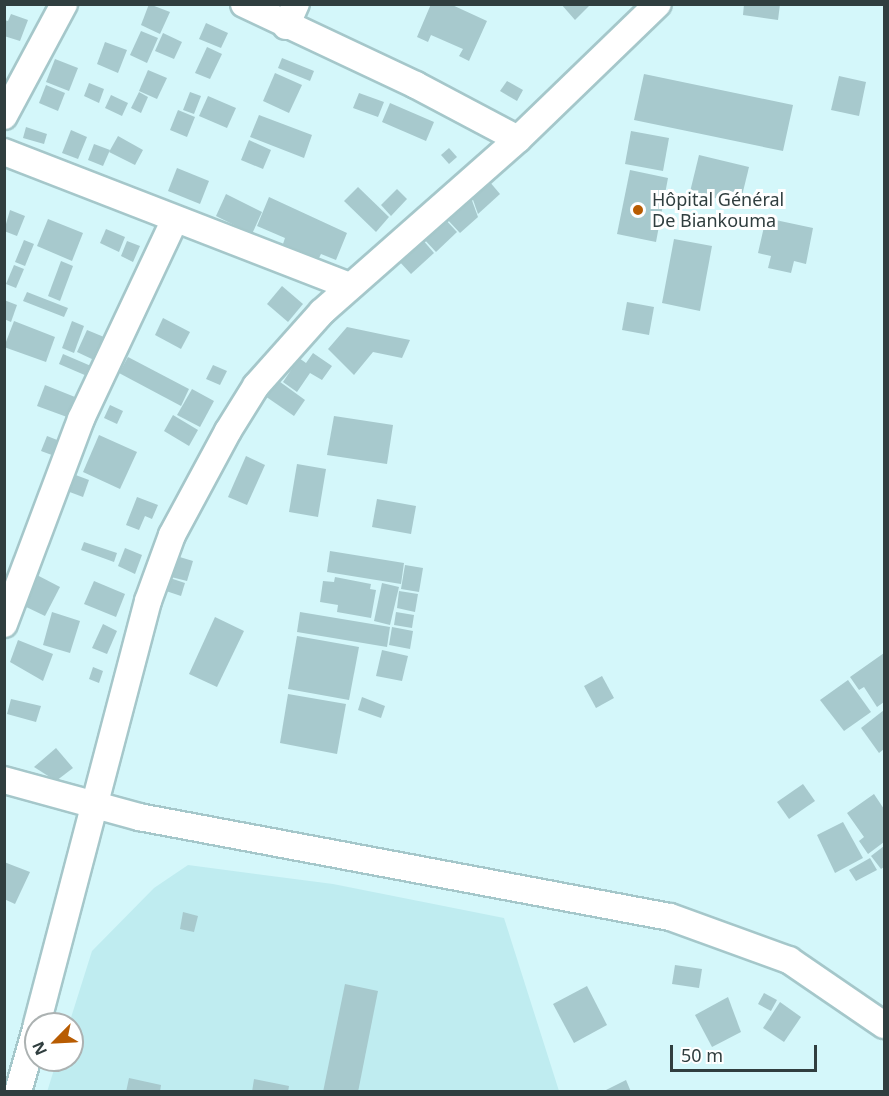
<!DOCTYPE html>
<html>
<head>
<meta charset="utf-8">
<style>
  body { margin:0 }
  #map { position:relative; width:889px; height:1096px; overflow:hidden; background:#d4f7fa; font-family:"Noto Sans",sans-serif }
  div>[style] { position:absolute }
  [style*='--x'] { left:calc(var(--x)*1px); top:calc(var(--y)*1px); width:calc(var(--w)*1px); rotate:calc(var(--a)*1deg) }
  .built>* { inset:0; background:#bfecf0 }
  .building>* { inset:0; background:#a7c9cd }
  .roads { filter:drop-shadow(2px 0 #a5c7ca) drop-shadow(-2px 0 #a5c7ca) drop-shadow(0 2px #a5c7ca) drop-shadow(0 -2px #a5c7ca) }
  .minor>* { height:26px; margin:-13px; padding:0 13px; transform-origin:13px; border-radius:13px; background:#fff }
  .dots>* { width:16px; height:16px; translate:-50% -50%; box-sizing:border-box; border:3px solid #fff; border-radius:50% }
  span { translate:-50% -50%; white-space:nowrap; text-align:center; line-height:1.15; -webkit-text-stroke:6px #fff; paint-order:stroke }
  .poi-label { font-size:18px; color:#303e3f }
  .left { translate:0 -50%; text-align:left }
  .frame { position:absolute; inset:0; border:6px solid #303e3f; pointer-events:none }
  .north { position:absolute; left:24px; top:1012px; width:60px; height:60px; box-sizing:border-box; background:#fff; border:2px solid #acb2b2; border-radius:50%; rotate:246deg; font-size:16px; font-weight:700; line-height:24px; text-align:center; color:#303e3f }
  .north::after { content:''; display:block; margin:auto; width:21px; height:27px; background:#b85c02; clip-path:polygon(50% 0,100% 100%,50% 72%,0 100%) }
  .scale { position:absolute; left:670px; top:1045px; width:147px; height:27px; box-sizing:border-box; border:3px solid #303e3f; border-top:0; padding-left:8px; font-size:18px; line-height:21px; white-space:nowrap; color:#303e3f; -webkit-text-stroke:4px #fff; paint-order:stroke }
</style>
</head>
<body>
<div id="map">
  <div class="built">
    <i style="clip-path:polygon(188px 865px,333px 884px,504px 918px,559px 1091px,47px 1092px,57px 1060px,72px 1060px,72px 1024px,69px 1024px,92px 951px,154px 888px)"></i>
  </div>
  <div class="building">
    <i style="clip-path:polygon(149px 4px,170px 12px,160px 34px,141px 25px)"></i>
    <i style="clip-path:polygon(431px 4px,450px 4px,487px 21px,469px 61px,459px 56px,463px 49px,431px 35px,428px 42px,417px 37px)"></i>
    <i style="clip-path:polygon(561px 4px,591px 4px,575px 20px)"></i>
    <i style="clip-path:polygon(744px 4px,780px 4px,778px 20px,743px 15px)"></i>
    <i style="clip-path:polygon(11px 14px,28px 20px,20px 41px,4px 36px,4px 20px,8px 21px)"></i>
    <i style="clip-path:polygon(206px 23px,228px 33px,221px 48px,199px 39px)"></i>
    <i style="clip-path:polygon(141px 31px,158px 38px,147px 63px,130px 55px)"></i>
    <i style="clip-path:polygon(163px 33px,182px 42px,174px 59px,155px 51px)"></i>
    <i style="clip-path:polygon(105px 42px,127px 50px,118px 73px,97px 64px)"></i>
    <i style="clip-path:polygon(207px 47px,222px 54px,210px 79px,195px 73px)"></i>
    <i style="clip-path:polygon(282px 58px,314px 71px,310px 81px,278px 68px)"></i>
    <i style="clip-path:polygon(55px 59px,78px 68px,69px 91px,46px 82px)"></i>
    <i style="clip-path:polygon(148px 70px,167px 78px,157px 99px,139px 91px)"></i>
    <i style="clip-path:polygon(275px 73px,302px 85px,289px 113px,263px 101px)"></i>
    <i style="clip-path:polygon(644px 74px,793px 105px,783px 151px,634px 120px)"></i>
    <i style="clip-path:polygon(839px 76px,866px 82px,859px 116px,831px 110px)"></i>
    <i style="clip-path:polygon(507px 81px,523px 90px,517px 101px,500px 91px)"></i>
    <i style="clip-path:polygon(89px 83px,104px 89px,99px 103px,84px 96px)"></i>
    <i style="clip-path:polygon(46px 85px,65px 93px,58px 111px,39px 103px)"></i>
    <i style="clip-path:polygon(139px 92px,148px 97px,141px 113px,131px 108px)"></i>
    <i style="clip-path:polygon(190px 92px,201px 96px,194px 114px,183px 110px)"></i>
    <i style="clip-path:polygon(359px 93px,384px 102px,378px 117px,353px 108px)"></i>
    <i style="clip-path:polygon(111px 95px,128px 103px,122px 116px,105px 108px)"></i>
    <i style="clip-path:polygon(208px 96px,236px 108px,227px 128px,199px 116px)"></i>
    <i style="clip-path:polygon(390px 103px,434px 122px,426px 141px,382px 122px)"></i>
    <i style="clip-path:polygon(178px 110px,195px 117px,187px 137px,170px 130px)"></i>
    <i style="clip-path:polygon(259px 115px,312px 135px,304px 158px,250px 137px)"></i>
    <i style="clip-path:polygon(26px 127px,47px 134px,44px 144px,23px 138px)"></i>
    <i style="clip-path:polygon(71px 130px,87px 137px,78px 159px,62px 153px)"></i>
    <i style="clip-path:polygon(631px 131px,669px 138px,663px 171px,625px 164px)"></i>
    <i style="clip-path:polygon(118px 136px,143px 150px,135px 165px,109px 152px)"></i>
    <i style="clip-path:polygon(249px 140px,271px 150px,263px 169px,241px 160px)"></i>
    <i style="clip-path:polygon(94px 144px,110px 150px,103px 166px,88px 160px)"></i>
    <i style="clip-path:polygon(449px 148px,457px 157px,449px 164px,441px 155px)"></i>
    <i style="clip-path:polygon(699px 155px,749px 167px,740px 204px,690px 192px)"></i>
    <i style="clip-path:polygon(177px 168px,209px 181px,200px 204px,168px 191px)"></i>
    <i style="clip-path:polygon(630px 170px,668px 178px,656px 242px,617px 234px)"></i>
    <i style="clip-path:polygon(489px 181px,500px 194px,478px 214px,472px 197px)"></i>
    <i style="clip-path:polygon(358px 187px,389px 217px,376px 232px,344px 201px)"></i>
    <i style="clip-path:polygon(397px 189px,407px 199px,391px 216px,381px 205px)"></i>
    <i style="clip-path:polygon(226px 194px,262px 212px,252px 234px,216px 216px)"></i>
    <i style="clip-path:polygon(470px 195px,478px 217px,460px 233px,445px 217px)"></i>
    <i style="clip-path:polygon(269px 197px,347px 233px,336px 260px,321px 254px,318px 260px,283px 244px,285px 238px,257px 226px)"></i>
    <i style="clip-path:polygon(10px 210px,25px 216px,17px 236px,4px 231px)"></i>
    <i style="clip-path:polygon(444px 218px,457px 232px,436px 252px,423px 238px)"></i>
    <i style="clip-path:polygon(766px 218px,813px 228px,806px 264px,794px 261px,791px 273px,768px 268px,771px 256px,758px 253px)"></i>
    <i style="clip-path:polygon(48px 219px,83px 233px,72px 261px,37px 246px)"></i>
    <i style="clip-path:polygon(106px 229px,125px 237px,119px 252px,100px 243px)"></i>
    <i style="clip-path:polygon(422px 239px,434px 253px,411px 274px,398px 260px)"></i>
    <i style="clip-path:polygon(674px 239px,712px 246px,700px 311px,662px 303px)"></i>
    <i style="clip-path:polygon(24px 240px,34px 244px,25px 266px,15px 262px)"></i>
    <i style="clip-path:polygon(127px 241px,140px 246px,133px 262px,121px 256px)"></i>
    <i style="clip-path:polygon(61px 261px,73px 266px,60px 301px,48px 296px)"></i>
    <i style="clip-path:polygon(14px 265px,24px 269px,16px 288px,6px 284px)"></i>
    <i style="clip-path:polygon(282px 286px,303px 304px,288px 322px,267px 304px)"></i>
    <i style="clip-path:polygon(27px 292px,68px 308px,64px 317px,23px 301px)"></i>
    <i style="clip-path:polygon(4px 300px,17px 305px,11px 322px,4px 319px)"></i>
    <i style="clip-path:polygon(627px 302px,654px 307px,649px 335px,622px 330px)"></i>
    <i style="clip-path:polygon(163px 318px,190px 332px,181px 349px,155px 335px)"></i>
    <i style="clip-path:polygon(14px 321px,55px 337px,46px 362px,4px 347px)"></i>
    <i style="clip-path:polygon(72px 321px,84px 326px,74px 353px,62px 348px)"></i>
    <i style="clip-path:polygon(347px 327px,385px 335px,410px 340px,402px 358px,373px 352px,354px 375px,328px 349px)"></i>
    <i style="clip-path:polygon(87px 330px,104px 337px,94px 360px,77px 352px)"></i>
    <i style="clip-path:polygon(313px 353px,332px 366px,322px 380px,310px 373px,297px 392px,283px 382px,299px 358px,306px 363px)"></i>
    <i style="clip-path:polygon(63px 354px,91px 366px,87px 376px,59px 364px)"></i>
    <i style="clip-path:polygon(128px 357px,189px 389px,181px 406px,119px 373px)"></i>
    <i style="clip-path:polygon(213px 365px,227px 371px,220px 385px,206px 379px)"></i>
    <i style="clip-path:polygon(276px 379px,305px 400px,294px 416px,265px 396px)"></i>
    <i style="clip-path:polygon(45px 385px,75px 397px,67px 417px,37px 406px)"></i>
    <i style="clip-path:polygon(192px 389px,214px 401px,200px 427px,177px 415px)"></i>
    <i style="clip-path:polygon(110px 405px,123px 411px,117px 424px,104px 418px)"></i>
    <i style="clip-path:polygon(173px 415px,198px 430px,189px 446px,164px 431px)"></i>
    <i style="clip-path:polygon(334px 416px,393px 425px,387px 464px,327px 455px)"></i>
    <i style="clip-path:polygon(99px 435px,137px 452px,120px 489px,83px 472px)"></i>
    <i style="clip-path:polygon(47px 436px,65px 443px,60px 458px,41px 451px)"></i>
    <i style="clip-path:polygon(246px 456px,265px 465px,247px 505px,228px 497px)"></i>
    <i style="clip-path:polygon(297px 464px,326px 469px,318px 517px,289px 512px)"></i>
    <i style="clip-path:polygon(73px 474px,89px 480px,83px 497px,67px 491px)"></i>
    <i style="clip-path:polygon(137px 497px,158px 505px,152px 519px,145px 516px,139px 530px,126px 525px)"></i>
    <i style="clip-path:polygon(377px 499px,416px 506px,411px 534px,372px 527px)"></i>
    <i style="clip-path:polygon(84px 542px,117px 553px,114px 562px,81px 550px)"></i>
    <i style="clip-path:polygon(125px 548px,142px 555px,135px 574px,118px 566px)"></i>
    <i style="clip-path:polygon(330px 551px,404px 563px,401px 584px,327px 572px)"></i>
    <i style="clip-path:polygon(173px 555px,193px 561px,187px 581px,167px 576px)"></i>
    <i style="clip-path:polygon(405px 565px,423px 568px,419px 592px,401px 589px)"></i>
    <i style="clip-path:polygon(35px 574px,60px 587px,45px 616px,20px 604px)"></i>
    <i style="clip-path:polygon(335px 577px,371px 584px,370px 589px,376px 590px,371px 618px,337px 612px,338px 605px,320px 602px,323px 581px,334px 582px)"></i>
    <i style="clip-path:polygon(170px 578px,185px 583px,181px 596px,166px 591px)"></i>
    <i style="clip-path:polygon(94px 581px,125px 594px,116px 617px,84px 604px)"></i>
    <i style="clip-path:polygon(382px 583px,399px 587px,390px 625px,374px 621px)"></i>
    <i style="clip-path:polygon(399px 591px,418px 594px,415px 612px,397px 608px)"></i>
    <i style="clip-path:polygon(52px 612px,80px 621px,70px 653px,43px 645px)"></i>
    <i style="clip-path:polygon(300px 612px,390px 627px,387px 647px,297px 632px)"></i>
    <i style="clip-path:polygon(396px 612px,414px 615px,412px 628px,394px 625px)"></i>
    <i style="clip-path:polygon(215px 617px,244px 631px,217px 687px,189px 674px)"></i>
    <i style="clip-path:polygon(103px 624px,117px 631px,107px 654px,92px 648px)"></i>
    <i style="clip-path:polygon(392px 627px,413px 631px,410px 649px,389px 645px)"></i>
    <i style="clip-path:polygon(297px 636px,359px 647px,349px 700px,288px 689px)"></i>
    <i style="clip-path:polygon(18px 640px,53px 654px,43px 681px,10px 662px)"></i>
    <i style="clip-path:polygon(382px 650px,408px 656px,402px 681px,376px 676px)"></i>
    <i style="clip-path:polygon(884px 653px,884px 702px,877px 707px,864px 687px,859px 690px,850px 677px)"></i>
    <i style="clip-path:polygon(93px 667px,103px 671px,99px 683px,89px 679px)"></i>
    <i style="clip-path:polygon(602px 676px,614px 698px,596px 708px,584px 686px)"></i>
    <i style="clip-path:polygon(848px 680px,871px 712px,844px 731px,820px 700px)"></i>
    <i style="clip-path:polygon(288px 694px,346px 704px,337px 754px,280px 743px)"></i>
    <i style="clip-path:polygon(362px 697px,385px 706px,381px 718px,358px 710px)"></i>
    <i style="clip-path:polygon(11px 699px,41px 706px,36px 722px,7px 714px)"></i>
    <i style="clip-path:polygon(884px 710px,884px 749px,879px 753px,861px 728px)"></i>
    <i style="clip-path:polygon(56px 748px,73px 768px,56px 781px,34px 767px)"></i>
    <i style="clip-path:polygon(803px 784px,815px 801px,789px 819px,777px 802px)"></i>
    <i style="clip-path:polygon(874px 794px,884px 809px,884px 842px,868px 854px,859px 841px,864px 837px,847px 813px)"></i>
    <i style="clip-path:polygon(843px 822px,863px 858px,835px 873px,817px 835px)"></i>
    <i style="clip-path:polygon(884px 846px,884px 867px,881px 869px,871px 856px)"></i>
    <i style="clip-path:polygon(870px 858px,877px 870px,856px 881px,849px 870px)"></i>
    <i style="clip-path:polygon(4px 862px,30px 872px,15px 904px,4px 899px)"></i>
    <i style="clip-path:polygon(183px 912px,198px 916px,194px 932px,180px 929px)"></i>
    <i style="clip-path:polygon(675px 965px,702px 969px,699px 988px,672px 984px)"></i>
    <i style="clip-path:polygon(345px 984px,378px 991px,358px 1092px,323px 1092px)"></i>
    <i style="clip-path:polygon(587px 986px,607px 1025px,574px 1043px,553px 1004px)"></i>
    <i style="clip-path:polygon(764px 993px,777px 1000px,771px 1011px,758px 1004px)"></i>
    <i style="clip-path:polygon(728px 997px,741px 1032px,712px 1047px,695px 1015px)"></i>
    <i style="clip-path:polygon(780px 1002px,801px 1017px,784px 1042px,763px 1028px)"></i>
    <i style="clip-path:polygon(129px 1078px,161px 1085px,160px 1092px,126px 1092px)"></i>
    <i style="clip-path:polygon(254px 1079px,289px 1086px,288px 1092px,252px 1092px)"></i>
    <i style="clip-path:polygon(626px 1080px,631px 1092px,602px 1092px)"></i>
  </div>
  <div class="roads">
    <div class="minor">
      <i style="--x:244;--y:4;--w:190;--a:25.2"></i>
      <i style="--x:416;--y:85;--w:115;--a:27.9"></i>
      <i style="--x:286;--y:26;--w:24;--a:-66"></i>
      <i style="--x:4;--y:116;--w:127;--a:-61.8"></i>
      <i style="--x:4;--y:152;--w:371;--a:21.2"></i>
      <i style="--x:4;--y:624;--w:219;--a:-69.4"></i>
      <i style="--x:81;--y:419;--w:219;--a:-64.8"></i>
      <i style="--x:4;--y:780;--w:140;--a:15.3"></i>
      <i style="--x:139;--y:817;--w:540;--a:10.67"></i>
      <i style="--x:670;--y:917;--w:127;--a:19.9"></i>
      <i style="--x:789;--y:960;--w:115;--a:34.4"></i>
      <i style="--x:37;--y:1024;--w:437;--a:-75.3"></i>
      <i style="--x:148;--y:601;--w:70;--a:-70"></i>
      <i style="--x:172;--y:535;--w:118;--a:-61.7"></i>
      <i style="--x:228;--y:431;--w:53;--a:-58.1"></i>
      <i style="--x:256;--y:386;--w:99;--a:-48.3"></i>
      <i style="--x:322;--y:312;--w:261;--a:-41.4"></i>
      <i style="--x:518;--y:139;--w:194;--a:-44"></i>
      <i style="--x:18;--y:1092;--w:66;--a:-74.1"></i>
    </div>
  </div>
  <div class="dots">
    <i style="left:638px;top:210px;background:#b85c02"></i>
  </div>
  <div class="poi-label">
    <span class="left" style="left:652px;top:210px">Hôpital Général<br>De Biankouma</span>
  </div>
  <div class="frame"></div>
  <div class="north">N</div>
  <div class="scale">50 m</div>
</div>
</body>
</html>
